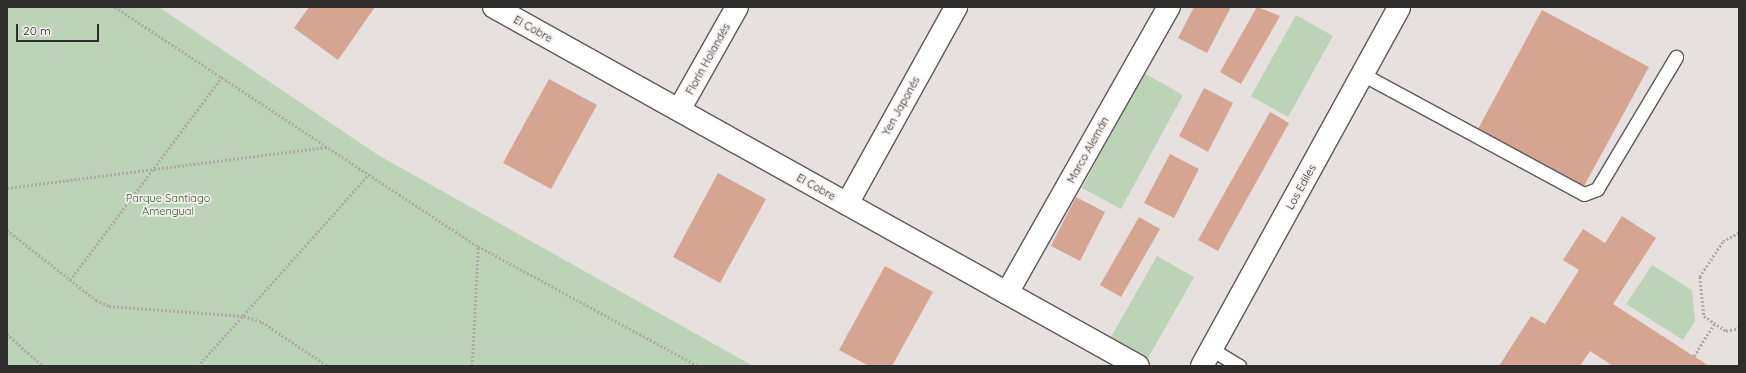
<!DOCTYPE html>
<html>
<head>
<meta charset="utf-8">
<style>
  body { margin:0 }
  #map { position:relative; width:1746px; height:373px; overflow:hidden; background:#e6e1df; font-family:Quicksand,sans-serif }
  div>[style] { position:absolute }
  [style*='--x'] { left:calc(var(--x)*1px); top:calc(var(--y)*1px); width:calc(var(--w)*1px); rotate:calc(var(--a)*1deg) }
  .green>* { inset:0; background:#bcd3b8 }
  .building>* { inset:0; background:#d5a592 }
  .path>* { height:2.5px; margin-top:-1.25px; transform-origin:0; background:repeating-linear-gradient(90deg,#afaaa9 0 2px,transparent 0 4px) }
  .roads { filter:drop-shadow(1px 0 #5d5856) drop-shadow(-1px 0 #5d5856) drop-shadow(0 1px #5d5856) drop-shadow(0 -1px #5d5856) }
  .lane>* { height:13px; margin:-6.5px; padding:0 6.5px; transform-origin:6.5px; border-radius:6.5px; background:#fff }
  .street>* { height:22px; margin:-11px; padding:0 11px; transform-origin:11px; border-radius:11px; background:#fff }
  span { translate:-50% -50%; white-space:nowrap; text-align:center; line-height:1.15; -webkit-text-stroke:3.5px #f3eeec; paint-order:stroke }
  .street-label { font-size:11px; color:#2f2d2c }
  .park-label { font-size:11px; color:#335f2c }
  .frame { position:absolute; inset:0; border:8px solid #2f2d2c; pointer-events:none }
  .scale { position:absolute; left:16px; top:24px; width:83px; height:18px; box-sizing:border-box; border:2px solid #2f2d2c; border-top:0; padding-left:5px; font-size:12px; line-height:14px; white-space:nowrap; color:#2f2d2c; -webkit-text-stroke:3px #f3eeec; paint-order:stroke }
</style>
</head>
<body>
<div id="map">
  <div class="green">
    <i style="clip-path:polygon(7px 7px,159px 7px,378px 155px,753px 366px,7px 366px)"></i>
    <i style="clip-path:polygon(1296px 15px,1333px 36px,1288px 117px,1251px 96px)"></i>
    <i style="clip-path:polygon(1144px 73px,1183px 95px,1121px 209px,1082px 188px)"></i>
    <i style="clip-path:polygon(1157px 256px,1194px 277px,1148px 358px,1111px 337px)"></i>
    <i style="clip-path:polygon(1652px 265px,1692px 290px,1695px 321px,1683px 340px,1626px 304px)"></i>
  </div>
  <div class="building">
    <i style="clip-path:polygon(309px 7px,375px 7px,338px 60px,294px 28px)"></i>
    <i style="clip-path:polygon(1194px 7px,1231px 7px,1207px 53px,1178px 38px)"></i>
    <i style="clip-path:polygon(1257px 7px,1280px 16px,1241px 84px,1220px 72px)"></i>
    <i style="clip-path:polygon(1542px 10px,1649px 67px,1584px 186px,1478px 129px)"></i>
    <i style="clip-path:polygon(549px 79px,597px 105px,551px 189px,503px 163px)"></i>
    <i style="clip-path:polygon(1204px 88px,1233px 103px,1208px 152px,1179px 136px)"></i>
    <i style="clip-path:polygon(1270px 112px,1289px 123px,1218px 251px,1198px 240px)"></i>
    <i style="clip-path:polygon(1170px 154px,1199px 169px,1174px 218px,1144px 203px)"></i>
    <i style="clip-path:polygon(718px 173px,766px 199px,720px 283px,673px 257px)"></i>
    <i style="clip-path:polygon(1076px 197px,1105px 212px,1080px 261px,1051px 246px)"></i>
    <i style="clip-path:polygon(1622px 216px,1656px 238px,1613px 304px,1709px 366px,1613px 366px,1590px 351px,1580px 366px,1499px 366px,1531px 316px,1545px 324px,1579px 270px,1563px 260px,1583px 229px,1605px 243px)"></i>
    <i style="clip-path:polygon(1139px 217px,1160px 229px,1121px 297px,1100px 285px)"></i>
    <i style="clip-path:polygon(885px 266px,933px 292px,892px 366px,869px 366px,839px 350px)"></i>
  </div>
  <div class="path">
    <i style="--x:115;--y:7;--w:435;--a:33.4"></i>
    <i style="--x:478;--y:246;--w:251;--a:28.6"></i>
    <i style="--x:7;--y:188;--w:324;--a:-7.3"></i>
    <i style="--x:7;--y:230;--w:113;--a:38.2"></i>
    <i style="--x:96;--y:300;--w:14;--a:25"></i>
    <i style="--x:109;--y:306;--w:135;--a:4.2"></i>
    <i style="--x:244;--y:316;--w:19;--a:18"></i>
    <i style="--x:262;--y:322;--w:79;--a:33.7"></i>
    <i style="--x:1739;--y:233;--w:18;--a:151"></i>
    <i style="--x:1723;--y:242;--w:42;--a:123.3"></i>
    <i style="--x:1700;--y:277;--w:39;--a:84"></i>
    <i style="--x:1704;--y:316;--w:27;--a:34"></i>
    <i style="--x:1726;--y:331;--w:13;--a:-13"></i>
    <i style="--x:70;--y:280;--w:254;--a:-53.2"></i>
    <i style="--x:7;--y:334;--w:48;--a:41.6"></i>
    <i style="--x:1694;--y:356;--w:39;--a:-58"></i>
    <i style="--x:198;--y:366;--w:257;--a:-48.3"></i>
    <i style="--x:472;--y:366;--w:120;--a:-87.1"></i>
  </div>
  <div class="roads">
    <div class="lane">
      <i style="--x:1362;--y:74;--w:252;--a:28.4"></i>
      <i style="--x:1584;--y:194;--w:14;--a:-21"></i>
      <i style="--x:1597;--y:189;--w:154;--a:-59.1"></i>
      <i style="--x:1211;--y:349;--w:33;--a:31"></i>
    </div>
    <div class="street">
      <i style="--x:494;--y:7;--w:737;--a:29.14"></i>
      <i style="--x:679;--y:110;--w:118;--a:-60.6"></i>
      <i style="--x:847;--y:204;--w:225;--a:-61"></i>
      <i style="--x:1007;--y:293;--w:329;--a:-60.5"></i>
      <i style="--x:1202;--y:366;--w:409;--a:-61.2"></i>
    </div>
  </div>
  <div class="street-label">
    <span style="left:533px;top:29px;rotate:29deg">El Cobre</span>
    <span style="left:708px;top:59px;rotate:-61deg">Florín Holandés</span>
    <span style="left:901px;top:106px;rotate:-61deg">Yen Japonés</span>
    <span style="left:1088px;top:150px;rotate:-61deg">Marco Alemán</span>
    <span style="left:816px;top:187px;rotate:29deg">El Cobre</span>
    <span style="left:1301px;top:187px;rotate:-61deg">Los Ediles</span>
  </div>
  <div class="park-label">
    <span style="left:168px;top:205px">Parque Santiago<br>Amengual</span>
  </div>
  <div class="frame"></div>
  <div class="scale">20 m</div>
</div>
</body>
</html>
